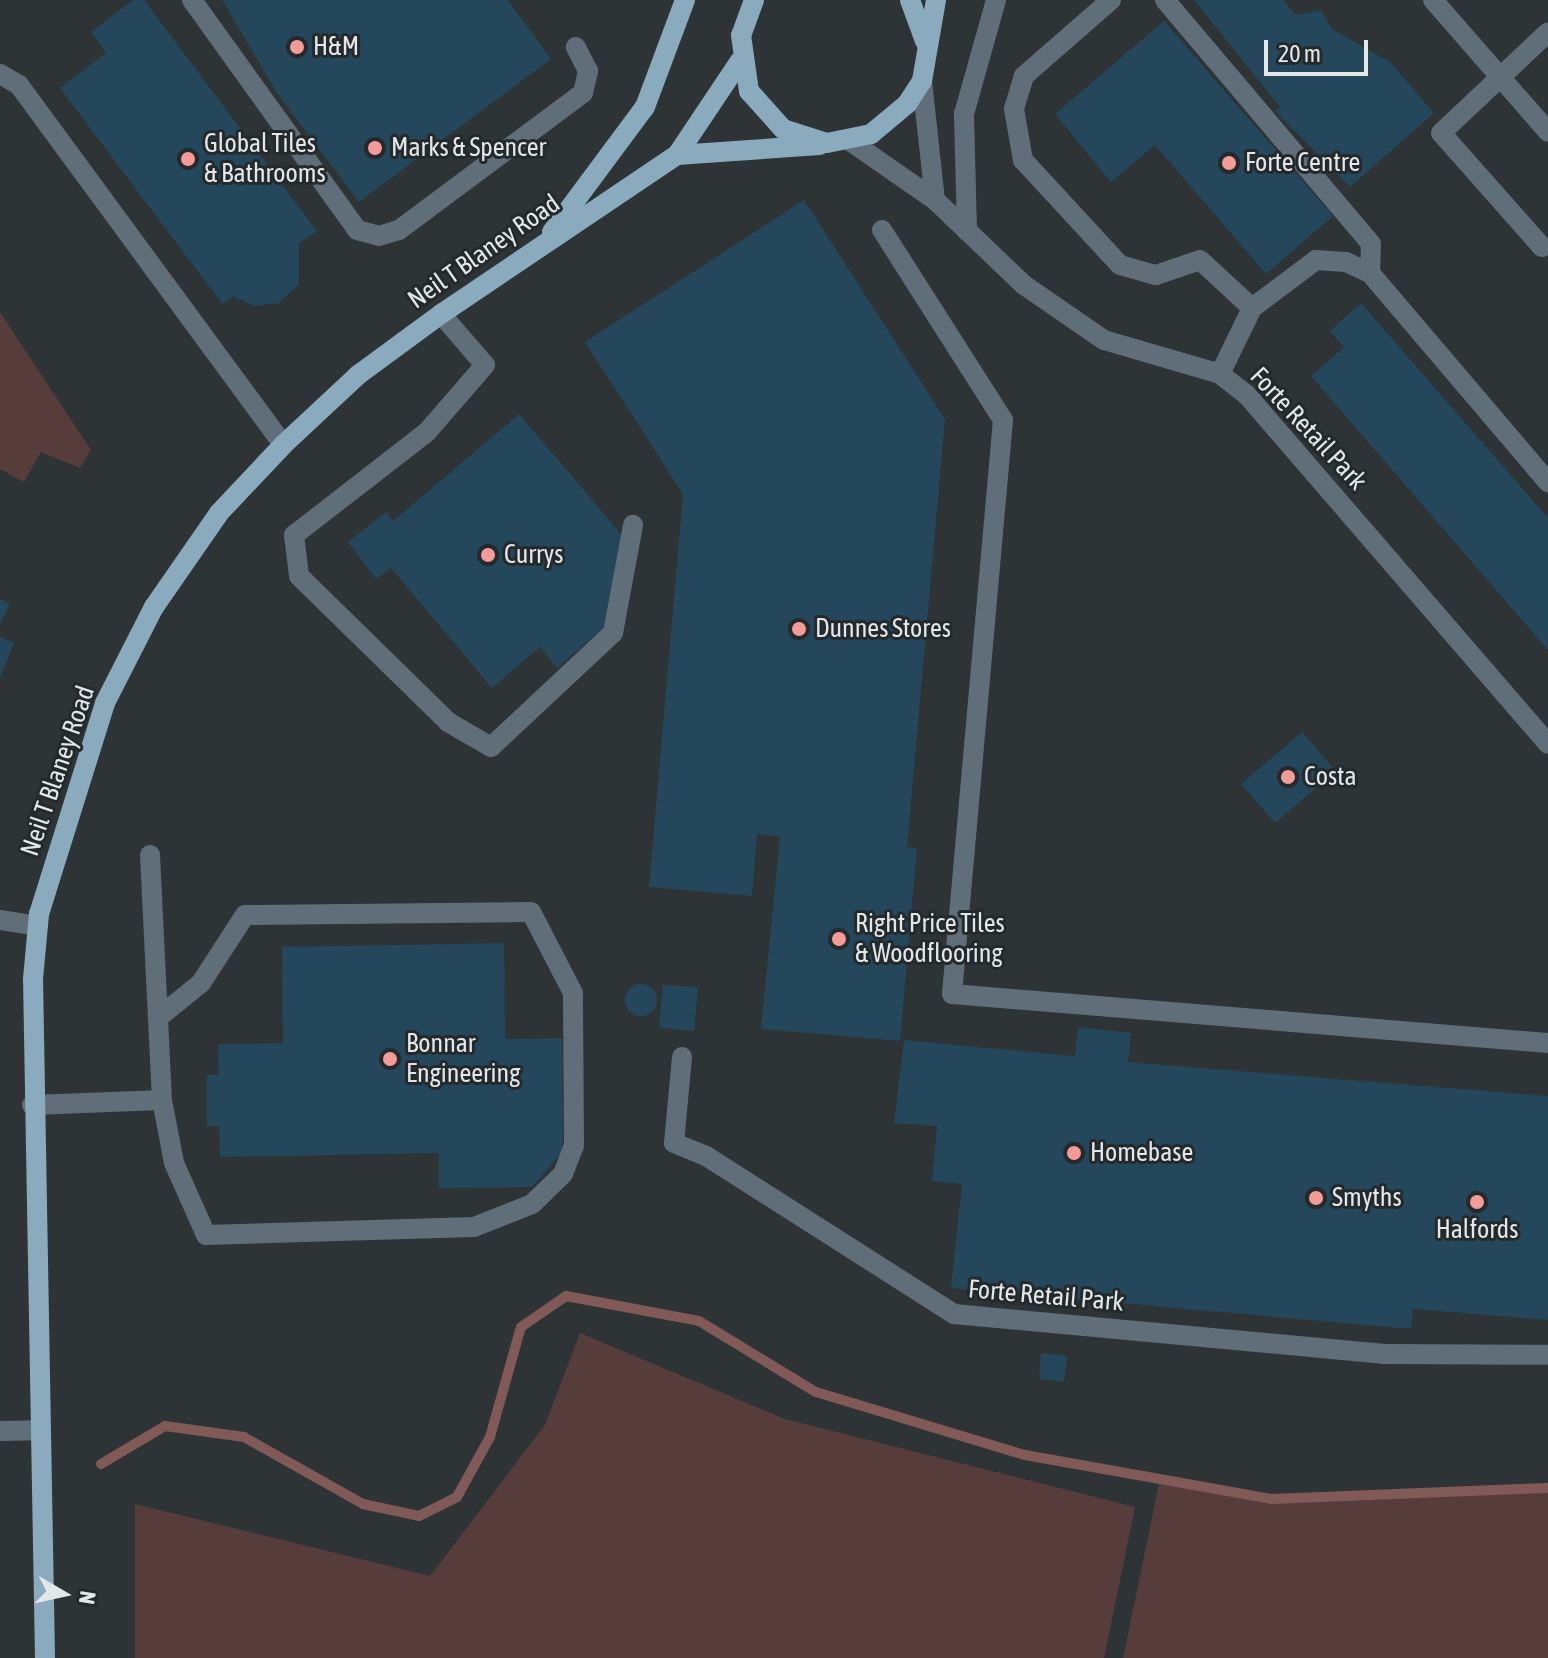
<!DOCTYPE html>
<html>
<head>
<meta charset="utf-8">
<style>
  body { margin:0 }
  #map { position:relative; width:1548px; height:1658px; overflow:hidden; background:#2e3336; font-family:"Asap Condensed",sans-serif }
  div>[style] { position:absolute }
  [style*='--x'] { left:calc(var(--x)*1px); top:calc(var(--y)*1px); width:calc(var(--w)*1px); rotate:calc(var(--a)*1deg) }
  .green>* { inset:0; background:#563d3b }
  .stream>* { height:10px; margin:-5px; padding:0 5px; transform-origin:5px; border-radius:5px; background:#815957 }
  .building>* { inset:0; background:#24475b }
  .round { border-radius:50% }
  .minor>* { height:20px; margin:-10px; padding:0 10px; transform-origin:10px; border-radius:10px; background:#5f6e78 }
  .major>* { height:20px; margin:-10px; padding:0 10px; transform-origin:10px; border-radius:10px; background:#8aaabd }
  .dots>* { width:22px; height:22px; translate:-50% -50%; box-sizing:border-box; border:4px solid #24292c; border-radius:50% }
  span { translate:-50% -50%; white-space:nowrap; text-align:center; line-height:1.15; -webkit-text-stroke:6px #24292c; paint-order:stroke }
  .poi-label { font-size:26px; color:#e3e7e9 }
  .left { translate:0 -50%; text-align:left }
  .street-label { font-size:26px; color:#e3e7e9 }
  .north { position:absolute; left:24px; top:1554px; width:80px; height:80px; -webkit-text-stroke:6px #24292c; paint-order:stroke; rotate:99deg; font-size:22px; font-weight:700; line-height:32px; text-align:center; color:#e3e7e9 }
  .north::after { content:''; display:block; margin:auto; width:28px; height:36px; background:#e3e7e9; clip-path:polygon(50% 0,100% 100%,50% 72%,0 100%) }
  .scale { position:absolute; left:1264px; top:40px; width:104px; height:36px; box-sizing:border-box; border:4px solid #e3e7e9; border-top:0; padding-left:10px; font-size:24px; line-height:28px; white-space:nowrap; color:#e3e7e9; -webkit-text-stroke:6px #24292c; paint-order:stroke }
</style>
</head>
<body>
<div id="map">
  <div class="green">
    <i style="clip-path:polygon(0 312px,91px 450px,80px 468px,41px 452px,24px 482px,0 469px)"></i>
    <i style="clip-path:polygon(580px 1333px,785px 1419px,1135px 1507px,1104px 1658px,135px 1658px,135px 1504px,430px 1576px,545px 1425px)"></i>
    <i style="clip-path:polygon(1159px 1484px,1292px 1502px,1548px 1491px,1548px 1658px,1123px 1658px)"></i>
  </div>
  <div class="stream">
    <i style="--x:101;--y:1464;--w:74;--a:-30.7"></i>
    <i style="--x:165;--y:1426;--w:80;--a:7.9"></i>
    <i style="--x:244;--y:1437;--w:137;--a:29.4"></i>
    <i style="--x:363;--y:1504;--w:57;--a:12.1"></i>
    <i style="--x:419;--y:1516;--w:42;--a:-26.6"></i>
    <i style="--x:457;--y:1497;--w:68;--a:-61.2"></i>
    <i style="--x:490;--y:1437;--w:114;--a:-74.3"></i>
    <i style="--x:521;--y:1327;--w:55;--a:-34.6"></i>
    <i style="--x:566;--y:1296;--w:135;--a:10.6"></i>
    <i style="--x:699;--y:1321;--w:137;--a:31.3"></i>
    <i style="--x:816;--y:1392;--w:218;--a:16.8"></i>
    <i style="--x:1025;--y:1455;--w:250;--a:10.1"></i>
    <i style="--x:1271;--y:1499;--w:277;--a:-2.3"></i>
  </div>
  <div class="building">
    <i style="clip-path:polygon(133px 0,144px 0,317px 231px,299px 243px,299px 284px,279px 303px,254px 306px,233px 296px,223px 305px,60px 88px,106px 53px,91px 32px)"></i>
    <i style="clip-path:polygon(222px 0,508px 0,551px 59px,359px 202px,277px 93px)"></i>
    <i style="clip-path:polygon(1194px 0,1283px 0,1296px 15px,1321px 10px,1332px 29px,1390px 62px,1434px 113px,1350px 187px,1275px 111px,1280px 107px)"></i>
    <i style="clip-path:polygon(1164px 21px,1333px 216px,1266px 274px,1155px 145px,1111px 182px,1055px 114px)"></i>
    <i style="clip-path:polygon(804px 200px,945px 419px,907px 847px,917px 848px,900px 1041px,761px 1029px,780px 836px,757px 834px,752px 896px,649px 887px,683px 494px,585px 342px)"></i>
    <i style="clip-path:polygon(1361px 303px,1548px 518px,1548px 650px,1311px 376px,1344px 347px,1330px 331px)"></i>
    <i style="clip-path:polygon(519px 414px,622px 535px,607px 625px,557px 668px,540px 647px,492px 688px,391px 568px,376px 579px,348px 542px,386px 512px,393px 521px)"></i>
    <i style="clip-path:polygon(0 599px,10px 604px,0 624px)"></i>
    <i style="clip-path:polygon(0 637px,14px 643px,0 678px)"></i>
    <i style="clip-path:polygon(1302px 732px,1336px 771px,1275px 823px,1241px 784px)"></i>
    <i style="clip-path:polygon(504px 943px,505px 1039px,562px 1038px,563px 1151px,532px 1187px,439px 1188px,439px 1153px,220px 1157px,219px 1126px,207px 1126px,207px 1075px,219px 1075px,218px 1044px,283px 1043px,282px 947px)"></i>
    <i class="round" style="left:625px;top:984px;width:32px;height:32px"></i>
    <i style="clip-path:polygon(663px 985px,698px 987px,694px 1031px,659px 1028px)"></i>
    <i style="clip-path:polygon(1078px 1027px,1131px 1033px,1128px 1062px,1548px 1096px,1548px 1320px,1413px 1309px,1411px 1329px,951px 1288px,962px 1184px,932px 1181px,937px 1126px,894px 1123px,904px 1040px,1075px 1056px)"></i>
    <i style="clip-path:polygon(1041px 1353px,1067px 1356px,1064px 1382px,1039px 1379px)"></i>
  </div>
  <div class="minor">
    <i style="--x:192;--y:0;--w:283;--a:54.3"></i>
    <i style="--x:357;--y:230;--w:23;--a:15"></i>
    <i style="--x:379;--y:236;--w:21;--a:-17"></i>
    <i style="--x:399;--y:230;--w:229;--a:-36.7"></i>
    <i style="--x:583;--y:93;--w:23;--a:-77"></i>
    <i style="--x:588;--y:71;--w:27;--a:-117"></i>
    <i style="--x:1111;--y:0;--w:116;--a:138.9"></i>
    <i style="--x:1024;--y:76;--w:34;--a:107"></i>
    <i style="--x:1014;--y:109;--w:52;--a:80"></i>
    <i style="--x:1023;--y:160;--w:143;--a:47.3"></i>
    <i style="--x:1120;--y:265;--w:37;--a:16"></i>
    <i style="--x:1156;--y:275;--w:46;--a:-18.8"></i>
    <i style="--x:1200;--y:260;--w:71;--a:42.7"></i>
    <i style="--x:1165;--y:0;--w:319;--a:49.8"></i>
    <i style="--x:1371;--y:244;--w:29;--a:92"></i>
    <i style="--x:1433;--y:0;--w:175;--a:48.9"></i>
    <i style="--x:0;--y:74;--w:22;--a:30"></i>
    <i style="--x:19;--y:85;--w:446;--a:53.7"></i>
    <i style="--x:922;--y:81;--w:120;--a:83.8"></i>
    <i style="--x:850;--y:141;--w:103;--a:34.8"></i>
    <i style="--x:935;--y:200;--w:123;--a:43.7"></i>
    <i style="--x:1024;--y:285;--w:97;--a:34.5"></i>
    <i style="--x:1104;--y:340;--w:121;--a:16.3"></i>
    <i style="--x:1220;--y:374;--w:33;--a:38"></i>
    <i style="--x:1246;--y:394;--w:462;--a:49.2"></i>
    <i style="--x:882;--y:230;--w:225;--a:57.5"></i>
    <i style="--x:1003;--y:420;--w:576;--a:95.08"></i>
    <i style="--x:952;--y:994;--w:598;--a:4.7"></i>
    <i style="--x:967;--y:231;--w:117;--a:-91.5"></i>
    <i style="--x:964;--y:114;--w:118;--a:-74.3"></i>
    <i style="--x:1542;--y:247;--w:152;--a:-131.5"></i>
    <i style="--x:1441;--y:133;--w:147;--a:-43.3"></i>
    <i style="--x:441;--y:314;--w:67;--a:49.2"></i>
    <i style="--x:485;--y:365;--w:89;--a:130.9"></i>
    <i style="--x:427;--y:432;--w:168;--a:142.2"></i>
    <i style="--x:294;--y:535;--w:41;--a:83"></i>
    <i style="--x:299;--y:576;--w:209;--a:44.4"></i>
    <i style="--x:448;--y:722;--w:50;--a:30.2"></i>
    <i style="--x:491;--y:747;--w:167;--a:-43.1"></i>
    <i style="--x:613;--y:633;--w:110;--a:-79.5"></i>
    <i style="--x:1220;--y:374;--w:73;--a:-64.1"></i>
    <i style="--x:1252;--y:308;--w:80;--a:-36.9"></i>
    <i style="--x:1316;--y:260;--w:30;--a:4"></i>
    <i style="--x:1346;--y:262;--w:26;--a:25"></i>
    <i style="--x:1370;--y:273;--w:275;--a:49.6"></i>
    <i style="--x:150;--y:855;--w:245;--a:87.2"></i>
    <i style="--x:162;--y:1100;--w:64;--a:79.2"></i>
    <i style="--x:174;--y:1163;--w:79;--a:66"></i>
    <i style="--x:206;--y:1235;--w:268;--a:-1.7"></i>
    <i style="--x:474;--y:1227;--w:62;--a:-21.6"></i>
    <i style="--x:532;--y:1204;--w:43;--a:-44.1"></i>
    <i style="--x:563;--y:1174;--w:30;--a:-69"></i>
    <i style="--x:574;--y:1146;--w:153;--a:-90.4"></i>
    <i style="--x:573;--y:993;--w:91;--a:-117.4"></i>
    <i style="--x:531;--y:912;--w:286;--a:179.4"></i>
    <i style="--x:245;--y:915;--w:81;--a:122.9"></i>
    <i style="--x:201;--y:983;--w:54;--a:141"></i>
    <i style="--x:0;--y:920;--w:38;--a:9"></i>
    <i style="--x:682;--y:1057;--w:86;--a:95.3"></i>
    <i style="--x:674;--y:1143;--w:35;--a:22"></i>
    <i style="--x:706;--y:1156;--w:294;--a:32.5"></i>
    <i style="--x:954;--y:1314;--w:430;--a:5.3"></i>
    <i style="--x:1382;--y:1354;--w:166;--a:0.3"></i>
    <i style="--x:32;--y:1105;--w:130;--a:-2.2"></i>
    <i style="--x:0;--y:1431;--w:39;--a:-1"></i>
  </div>
  <div class="major">
    <i style="--x:754;--y:0;--w:37;--a:110"></i>
    <i style="--x:741;--y:35;--w:57;--a:81.9"></i>
    <i style="--x:749;--y:91;--w:51;--a:48.2"></i>
    <i style="--x:783;--y:129;--w:46;--a:17.7"></i>
    <i style="--x:827;--y:143;--w:45;--a:-11.6"></i>
    <i style="--x:871;--y:134;--w:47;--a:-39.8"></i>
    <i style="--x:907;--y:104;--w:27;--a:-57"></i>
    <i style="--x:922;--y:81;--w:82;--a:-80.2"></i>
    <i style="--x:910;--y:0;--w:44;--a:69.9"></i>
    <i style="--x:677;--y:155;--w:143;--a:-4"></i>
    <i style="--x:552;--y:232;--w:156;--a:-53.4"></i>
    <i style="--x:645;--y:107;--w:114;--a:-69.5"></i>
    <i style="--x:45;--y:1658;--w:679;--a:-91.01"></i>
    <i style="--x:33;--y:979;--w:65;--a:-84.7"></i>
    <i style="--x:39;--y:914;--w:221;--a:-72.6"></i>
    <i style="--x:105;--y:703;--w:108;--a:-63"></i>
    <i style="--x:154;--y:607;--w:114;--a:-55.3"></i>
    <i style="--x:219;--y:513;--w:93;--a:-46.7"></i>
    <i style="--x:283;--y:445;--w:103;--a:-43"></i>
    <i style="--x:358;--y:375;--w:103;--a:-36.3"></i>
    <i style="--x:441;--y:314;--w:285;--a:-34"></i>
    <i style="--x:677;--y:155;--w:113;--a:-56.2"></i>
  </div>
  <div class="dots">
    <i style="left:297px;top:47px;background:#f59b97"></i>
    <i style="left:375px;top:148px;background:#f59b97"></i>
    <i style="left:188px;top:159px;background:#f59b97"></i>
    <i style="left:1229px;top:163px;background:#f59b97"></i>
    <i style="left:488px;top:555px;background:#f59b97"></i>
    <i style="left:799px;top:629px;background:#f59b97"></i>
    <i style="left:1288px;top:777px;background:#f59b97"></i>
    <i style="left:839px;top:939px;background:#f59b97"></i>
    <i style="left:390px;top:1059px;background:#f59b97"></i>
    <i style="left:1074px;top:1153px;background:#f59b97"></i>
    <i style="left:1316px;top:1198px;background:#f59b97"></i>
    <i style="left:1477px;top:1202px;background:#f59b97"></i>
  </div>
  <div class="poi-label">
    <span class="left" style="left:313px;top:47px">H&amp;M</span>
    <span class="left" style="left:204px;top:159px">Global Tiles<br>&amp; Bathrooms</span>
    <span class="left" style="left:391px;top:148px">Marks &amp; Spencer</span>
    <span class="left" style="left:1245px;top:163px">Forte Centre</span>
    <span class="left" style="left:504px;top:555px">Currys</span>
    <span class="left" style="left:815px;top:629px">Dunnes Stores</span>
    <span class="left" style="left:1304px;top:777px">Costa</span>
    <span class="left" style="left:855px;top:939px">Right Price Tiles<br>&amp; Woodflooring</span>
    <span class="left" style="left:406px;top:1059px">Bonnar<br>Engineering</span>
    <span class="left" style="left:1090px;top:1153px">Homebase</span>
    <span class="left" style="left:1332px;top:1198px">Smyths</span>
    <span style="left:1477px;top:1230px">Halfords</span>
  </div>
  <div class="street-label">
    <span style="left:484px;top:252px;rotate:-35deg">Neil T Blaney Road</span>
    <span style="left:1308px;top:429px;rotate:47deg">Forte Retail Park</span>
    <span style="left:58px;top:771px;rotate:-71deg">Neil T Blaney Road</span>
    <span style="left:1046px;top:1296px;rotate:5deg">Forte Retail Park</span>
  </div>
  <div class="north">N</div>
  <div class="scale">20 m</div>
</div>
</body>
</html>
